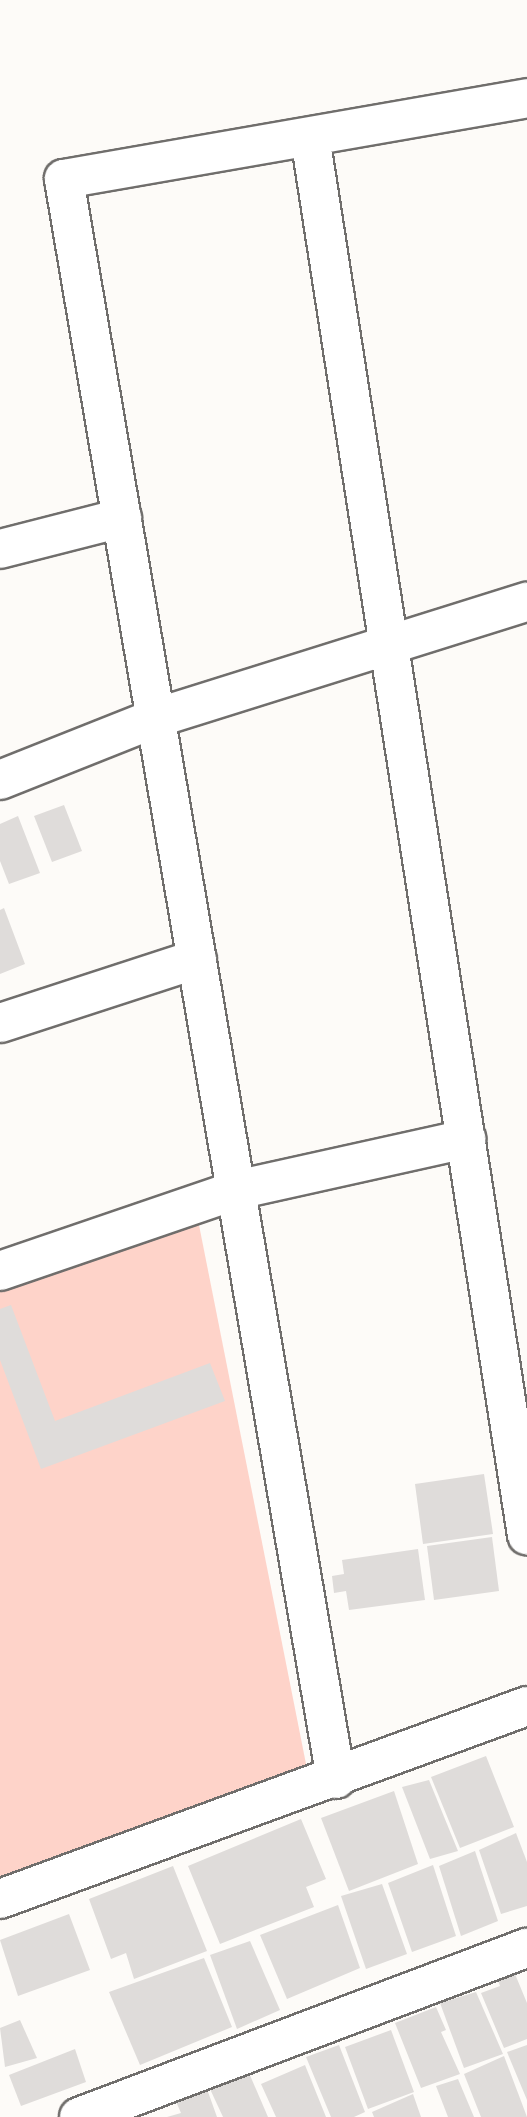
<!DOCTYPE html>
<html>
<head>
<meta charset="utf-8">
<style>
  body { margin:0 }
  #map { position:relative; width:527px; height:2117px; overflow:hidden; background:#fdfbf8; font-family:"Open Sans",sans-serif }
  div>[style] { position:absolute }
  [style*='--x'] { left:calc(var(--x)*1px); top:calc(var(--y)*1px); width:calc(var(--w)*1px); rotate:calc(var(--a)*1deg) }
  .green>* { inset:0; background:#fed3c9 }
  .building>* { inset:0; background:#dfdcda }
  .roads { filter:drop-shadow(2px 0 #706e6c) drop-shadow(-2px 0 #706e6c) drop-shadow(0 2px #706e6c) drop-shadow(0 -2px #706e6c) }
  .minor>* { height:38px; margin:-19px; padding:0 19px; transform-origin:19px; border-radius:19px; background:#fff }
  span { translate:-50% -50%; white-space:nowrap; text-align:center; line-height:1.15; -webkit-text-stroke:6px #fdfbf8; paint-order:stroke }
</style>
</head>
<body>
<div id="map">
  <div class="green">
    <i style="clip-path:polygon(199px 1225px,307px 1769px,0 1880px,0 1292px)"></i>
  </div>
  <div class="building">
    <i style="clip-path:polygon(64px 805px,82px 851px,52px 862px,34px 816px)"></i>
    <i style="clip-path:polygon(18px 816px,40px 873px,9px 884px,0 861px,0 824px)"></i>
    <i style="clip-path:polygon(4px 908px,25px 964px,0 974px,0 910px)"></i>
    <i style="clip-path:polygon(11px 1305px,55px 1421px,210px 1363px,225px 1401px,41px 1469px,0 1360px,0 1309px)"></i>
    <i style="clip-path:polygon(484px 1474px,493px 1534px,423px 1544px,415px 1484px)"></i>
    <i style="clip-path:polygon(492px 1537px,499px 1591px,434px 1600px,427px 1546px)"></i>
    <i style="clip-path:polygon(418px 1549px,425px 1600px,349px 1610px,346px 1591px,334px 1593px,332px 1576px,344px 1574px,342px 1560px)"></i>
    <i style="clip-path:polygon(486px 1756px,514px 1827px,460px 1848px,431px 1777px)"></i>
    <i style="clip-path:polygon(429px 1780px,458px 1851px,430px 1859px,402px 1787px)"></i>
    <i style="clip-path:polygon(394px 1791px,418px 1864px,349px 1891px,321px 1818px)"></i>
    <i style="clip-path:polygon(301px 1819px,326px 1879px,306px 1887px,314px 1907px,220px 1944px,188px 1866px)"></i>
    <i style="clip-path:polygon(516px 1833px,527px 1862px,527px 1906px,501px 1914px,479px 1850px)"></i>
    <i style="clip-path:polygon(475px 1851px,498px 1921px,461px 1936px,439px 1866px)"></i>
    <i style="clip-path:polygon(433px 1865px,456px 1936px,412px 1952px,388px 1883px)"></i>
    <i style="clip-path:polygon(173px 1866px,207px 1951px,134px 1979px,126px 1953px,111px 1959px,89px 1899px)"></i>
    <i style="clip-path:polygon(382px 1884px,407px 1954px,366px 1969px,341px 1896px)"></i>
    <i style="clip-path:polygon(338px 1905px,360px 1968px,287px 1999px,260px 1935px)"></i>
    <i style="clip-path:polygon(69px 1914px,90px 1970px,18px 1996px,0 1940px)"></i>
    <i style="clip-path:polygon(250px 1941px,280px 2010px,237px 2029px,210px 1955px)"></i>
    <i style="clip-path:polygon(204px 1958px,232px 2027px,140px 2065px,109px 1992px)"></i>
    <i style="clip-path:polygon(515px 1974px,527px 2003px,527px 2039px,504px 2048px,481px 1993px,500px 1986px,498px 1980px)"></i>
    <i style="clip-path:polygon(476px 1992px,503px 2054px,464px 2068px,440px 2003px)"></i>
    <i style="clip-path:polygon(436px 2007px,446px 2030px,441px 2032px,460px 2074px,421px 2088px,395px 2023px)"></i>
    <i style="clip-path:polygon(20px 2020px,37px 2058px,5px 2067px,0 2028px)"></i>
    <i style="clip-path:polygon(391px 2030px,414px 2092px,368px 2109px,345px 2047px)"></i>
    <i style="clip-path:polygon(339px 2045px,365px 2112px,354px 2117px,331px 2117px,306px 2057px)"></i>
    <i style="clip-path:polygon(527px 2045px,527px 2100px,507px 2052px)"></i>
    <i style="clip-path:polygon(75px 2049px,86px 2082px,21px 2106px,9px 2075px)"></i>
    <i style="clip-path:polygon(504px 2056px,527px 2117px,481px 2117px,464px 2074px)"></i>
    <i style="clip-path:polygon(305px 2065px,326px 2117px,276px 2117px,261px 2084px)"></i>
    <i style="clip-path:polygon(249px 2073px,268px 2117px,223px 2117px,210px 2089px)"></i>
    <i style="clip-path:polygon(458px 2079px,474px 2117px,448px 2117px,436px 2086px)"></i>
    <i style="clip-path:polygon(207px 2089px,217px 2117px,167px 2117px,181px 2113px,174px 2097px)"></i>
    <i style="clip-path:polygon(413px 2094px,421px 2117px,374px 2117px,372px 2112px)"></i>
  </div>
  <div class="roads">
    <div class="minor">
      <i style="--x:310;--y:137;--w:1415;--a:81.18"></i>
      <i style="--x:0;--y:549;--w:126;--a:-14.3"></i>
      <i style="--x:0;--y:780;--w:168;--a:-21.7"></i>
      <i style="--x:156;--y:718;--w:389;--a:-17.4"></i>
      <i style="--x:0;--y:1023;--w:207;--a:-18"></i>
      <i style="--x:0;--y:1271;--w:250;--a:-18.9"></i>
      <i style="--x:236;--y:1190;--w:236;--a:-12.5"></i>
      <i style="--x:336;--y:1779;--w:1623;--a:-99.65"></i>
      <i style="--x:64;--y:179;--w:470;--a:-9.9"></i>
      <i style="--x:0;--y:1899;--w:561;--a:-20.11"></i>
      <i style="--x:79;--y:2117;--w:479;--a:-20.7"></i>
    </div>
  </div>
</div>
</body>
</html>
